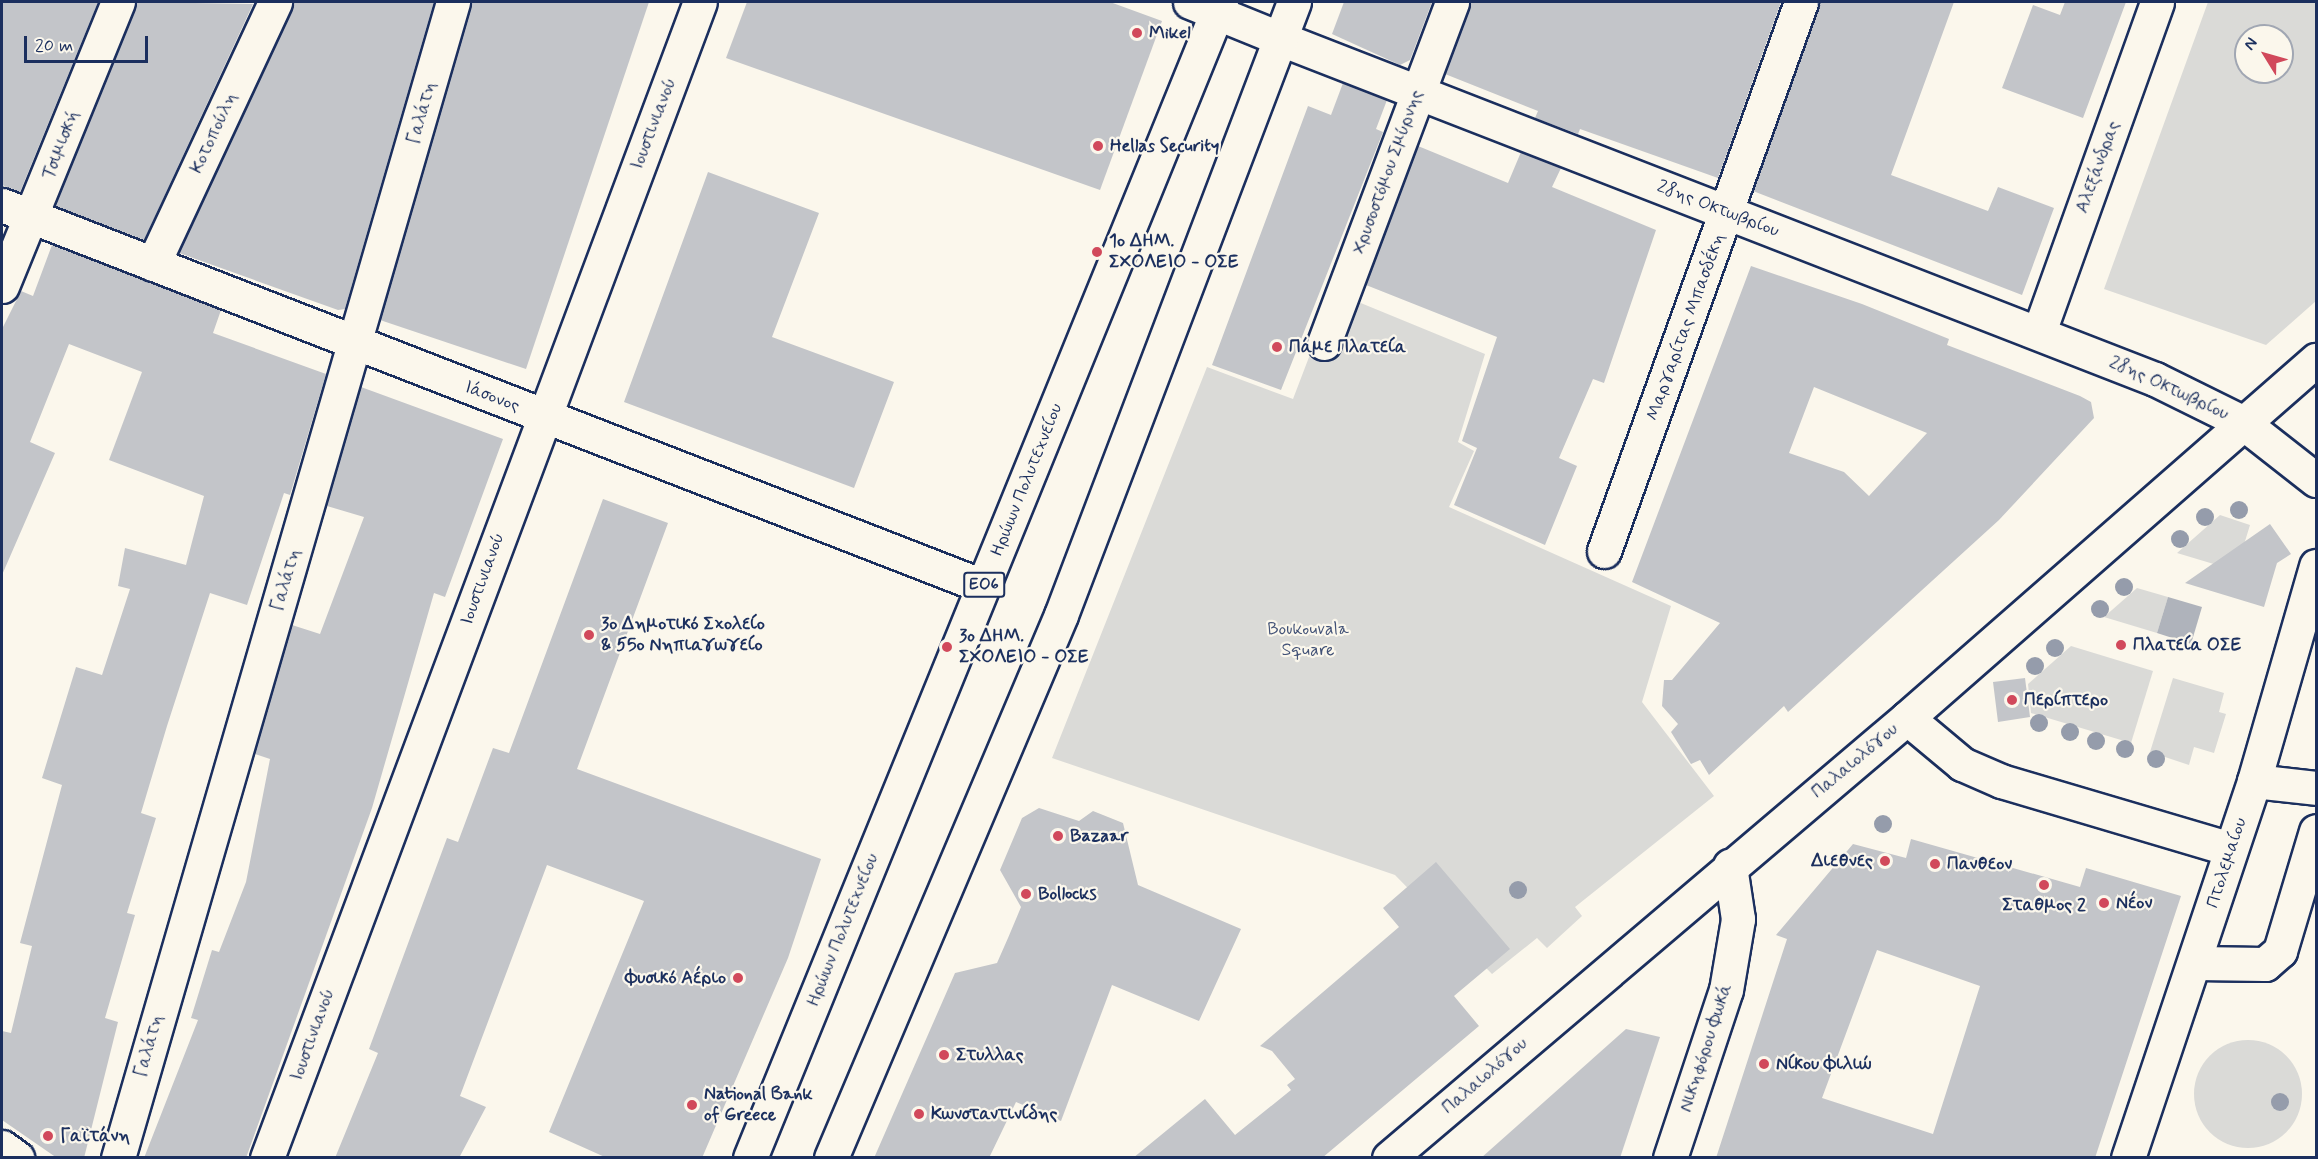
<!DOCTYPE html>
<html>
<head>
<meta charset="utf-8">
<style>
  body { margin:0 }
  #map { position:relative; width:2318px; height:1159px; overflow:hidden; background:#fbf7ec; font-family:Mynerve,sans-serif }
  div>[style] { position:absolute }
  [style*='--x'] { left:calc(var(--x)*1px); top:calc(var(--y)*1px); width:calc(var(--w)*1px); rotate:calc(var(--a)*1deg) }
  .green>* { inset:0; background:#dadad7 }
  .round { border-radius:50% }
  .water>* { inset:0; background:#afb3bb }
  .building>* { inset:0; background:#c3c5c9 }
  .roads { filter:drop-shadow(2px 0 #1b2f5e) drop-shadow(-2px 0 #1b2f5e) drop-shadow(0 2px #1b2f5e) drop-shadow(0 -2px #1b2f5e) }
  .minor>* { height:33px; margin:-16.5px; padding:0 16.5px; transform-origin:16.5px; border-radius:16.5px; background:#fbf7ec }
  .major>* { height:33px; margin:-16.5px; padding:0 16.5px; transform-origin:16.5px; border-radius:16.5px; background:#fbf7ec }
  .trees>* { width:18px; height:18px; margin:-9px; border-radius:50%; background:#959cab }
  .dots>* { width:16px; height:16px; translate:-50% -50%; box-sizing:border-box; border:3px solid #fbf7ec; border-radius:50% }
  span { translate:-50% -50%; white-space:nowrap; text-align:center; line-height:1.15; -webkit-text-stroke:4.5px #fbf7ec; paint-order:stroke }
  .shield-label span { padding:2px 4px; background:#fbf7ec; border:2px solid; border-radius:4px; -webkit-text-stroke-width:0 }
  .shield-label { font-size:16px; color:#1b2f5e; font-weight:700 }
  .poi-label { font-size:18px; color:#1b2f5e; font-weight:700 }
  .left { translate:0 -50%; text-align:left }
  .right { translate:-100% -50%; text-align:right }
  .street-label { font-size:18px; color:#1b2f5e }
  .park-label { font-size:18px; color:#415176 }
  .frame { position:absolute; inset:0; border:3px solid #1b2f5e; pointer-events:none }
  .north { position:absolute; left:2234px; top:24px; width:60px; height:60px; box-sizing:border-box; background:#fbf7ec; border:2px solid #a1a7b3; border-radius:50%; rotate:307deg; font-size:16px; font-weight:700; line-height:24px; text-align:center; color:#1b2f5e }
  .north::after { content:''; display:block; margin:auto; width:21px; height:27px; background:#d1495b; clip-path:polygon(50% 0,100% 100%,50% 72%,0 100%) }
  .scale { position:absolute; left:24px; top:36px; width:124px; height:27px; box-sizing:border-box; border:3px solid #1b2f5e; border-top:0; padding-left:8px; font-size:18px; line-height:21px; white-space:nowrap; color:#1b2f5e; -webkit-text-stroke:4px #fbf7ec; paint-order:stroke }
</style>
</head>
<body>
<div id="map">
  <div class="green">
    <i style="clip-path:polygon(evenodd,2208px 2px,2316px 2px,2316px 301px,2266px 345px,2104px 289px,2208px 2px,2246px 36px,2282px 36px,2282px 72px,2246px 72px,2246px 36px)"></i>
    <i style="clip-path:polygon(1351px 299px,1485px 354px,1458px 442px,1474px 451px,1449px 507px,1671px 606px,1642px 702px,1714px 796px,1575px 907px,1582px 916px,1547px 948px,1537px 938px,1492px 974px,1395px 875px,1052px 758px,1207px 367px,1293px 399px,1314px 344px)"></i>
    <i style="clip-path:polygon(2220px 515px,2250px 525px,2238px 564px,2267px 580px,2177px 553px)"></i>
    <i style="clip-path:polygon(2137px 588px,2168px 597px,2157px 633px,2104px 617px)"></i>
    <i style="clip-path:polygon(2071px 646px,2153px 671px,2131px 743px,2031px 713px,2028px 684px)"></i>
    <i style="clip-path:polygon(2173px 678px,2224px 693px,2219px 712px,2226px 714px,2214px 753px,2194px 747px,2189px 765px,2150px 752px)"></i>
    <i class="round" style="left:2194px;top:1040px;width:108px;height:108px"></i>
  </div>
  <div class="water">
    <i style="clip-path:polygon(2168px 597px,2202px 607px,2191px 644px,2157px 633px)"></i>
  </div>
  <div class="building">
    <i style="clip-path:polygon(2px 2px,98px 2px,20px 192px,2px 185px)"></i>
    <i style="clip-path:polygon(136px 2px,253px 4px,144px 240px,55px 206px)"></i>
    <i style="clip-path:polygon(294px 2px,434px 2px,345px 309px,338px 310px,179px 253px)"></i>
    <i style="clip-path:polygon(471px 2px,649px 2px,526px 369px,380px 320px)"></i>
    <i style="clip-path:polygon(747px 2px,1110px 2px,1162px 21px,1100px 190px,726px 58px)"></i>
    <i style="clip-path:polygon(1344px 2px,1432px 2px,1410px 60px,1400px 65px,1332px 34px)"></i>
    <i style="clip-path:polygon(1470px 2px,1781px 2px,1718px 178px,1580px 129px,1578px 134px,1535px 118px,1538px 111px,1445px 74px)"></i>
    <i style="clip-path:polygon(1819px 2px,1954px 2px,1891px 175px,1988px 211px,1998px 187px,2054px 208px,2022px 295px,1753px 191px)"></i>
    <i style="clip-path:polygon(2065px 2px,2126px 2px,2083px 118px,2002px 88px,2033px 5px,2060px 15px)"></i>
    <i style="clip-path:polygon(1343px 83px,1387px 100px,1376px 129px,1383px 132px,1281px 390px,1212px 365px,1308px 106px,1331px 115px)"></i>
    <i style="clip-path:polygon(1418px 146px,1508px 183px,1521px 152px,1561px 168px,1552px 187px,1656px 230px,1604px 383px,1593px 379px,1559px 458px,1577px 466px,1545px 545px,1454px 505px,1477px 448px,1462px 441px,1497px 337px,1366px 285px)"></i>
    <i style="clip-path:polygon(708px 172px,819px 213px,772px 337px,894px 382px,854px 488px,624px 402px)"></i>
    <i style="clip-path:polygon(52px 245px,221px 310px,213px 333px,326px 374px,290px 495px,284px 493px,247px 605px,210px 593px,167px 726px,141px 813px,156px 818px,127px 913px,135px 915px,105px 1018px,118px 1022px,84px 1158px,57px 1158px,2px 1120px,2px 1031px,11px 1033px,32px 946px,20px 943px,62px 785px,42px 778px,76px 667px,102px 675px,130px 589px,118px 586px,125px 548px,186px 565px,204px 496px,109px 460px,142px 372px,69px 344px,30px 442px,55px 453px,2px 575px,2px 329px,21px 291px,33px 296px)"></i>
    <i style="clip-path:polygon(evenodd,1751px 266px,1862px 304px,1949px 339px,1947px 345px,2080px 396px,2091px 402px,2094px 418px,1999px 520px,1788px 712px,1784px 706px,1709px 775px,1700px 760px,1691px 764px,1671px 732px,1678px 724px,1662px 706px,1664px 680px,1672px 680px,1720px 623px,1632px 582px,1751px 266px,1814px 387px,1927px 433px,1869px 496px,1844px 472px,1789px 453px,1814px 387px)"></i>
    <i style="clip-path:polygon(361px 387px,503px 439px,445px 597px,434px 593px,372px 808px,246px 1158px,144px 1158px,198px 1020px,191px 1018px,212px 950px,219px 952px,246px 882px,270px 759px,255px 754px,292px 625px,320px 634px,364px 517px,327px 506px)"></i>
    <i style="clip-path:polygon(603px 499px,668px 523px,577px 769px,821px 859px,788px 958px,702px 1158px,607px 1158px,549px 1132px,644px 901px,547px 865px,460px 1096px,486px 1107px,459px 1158px,335px 1158px,378px 1053px,369px 1049px,447px 838px,458px 842px,493px 748px,509px 753px)"></i>
    <i style="clip-path:polygon(2270px 524px,2291px 554px,2277px 563px,2264px 607px,2185px 583px)"></i>
    <i style="clip-path:polygon(2025px 678px,2030px 717px,1998px 722px,1993px 682px)"></i>
    <i style="clip-path:polygon(1039px 808px,1079px 821px,1093px 811px,1123px 823px,1138px 885px,1241px 929px,1199px 1021px,1112px 985px,1061px 1121px,1016px 1102px,989px 1158px,874px 1158px,955px 973px,997px 963px,1008px 938px,1021px 907px,1000px 870px,1022px 818px)"></i>
    <i style="clip-path:polygon(evenodd,1911px 839px,2080px 887px,2086px 868px,2181px 896px,2095px 1158px,1716px 1158px,1787px 939px,1776px 935px,1853px 844px,1906px 858px,1911px 839px,1877px 950px,1980px 986px,1933px 1134px,1822px 1098px,1877px 950px)"></i>
    <i style="clip-path:polygon(1436px 862px,1510px 949px,1454px 996px,1479px 1026px,1322px 1158px,1133px 1158px,1205px 1099px,1235px 1135px,1291px 1090px,1287px 1085px,1295px 1079px,1272px 1051px,1260px 1046px,1399px 927px,1383px 908px)"></i>
    <i style="clip-path:polygon(1626px 1029px,1660px 1037px,1620px 1158px,1481px 1158px)"></i>
  </div>
  <div class="roads">
    <div class="minor">
      <i style="--x:1281;--y:39;--w:938;--a:21.26"></i>
      <i style="--x:2155;--y:379;--w:97;--a:26.3"></i>
      <i style="--x:2242;--y:422;--w:94;--a:38.1"></i>
      <i style="--x:2;--y:205;--w:1052;--a:21.23"></i>
      <i style="--x:153;--y:264;--w:289;--a:-65"></i>
      <i style="--x:2;--y:286;--w:307;--a:-67.8"></i>
      <i style="--x:2039;--y:332;--w:350;--a:-70.3"></i>
      <i style="--x:1324;--y:343;--w:364;--a:-69.4"></i>
      <i style="--x:1604;--y:551;--w:583;--a:-70.26"></i>
      <i style="--x:1907;--y:718;--w:72;--a:39.9"></i>
      <i style="--x:1962;--y:764;--w:43;--a:23.6"></i>
      <i style="--x:2001;--y:781;--w:239;--a:16.5"></i>
      <i style="--x:2254;--y:781;--w:62;--a:6.4"></i>
      <i style="--x:2196;--y:963;--w:69;--a:0.8"></i>
      <i style="--x:2265;--y:964;--w:20;--a:-41"></i>
      <i style="--x:2280;--y:951;--w:125;--a:-73.3"></i>
      <i style="--x:118;--y:1158;--w:1204;--a:-73.84"></i>
      <i style="--x:267;--y:1158;--w:1234;--a:-69.47"></i>
      <i style="--x:1389;--y:1158;--w:680;--a:-40.35"></i>
      <i style="--x:1907;--y:718;--w:544;--a:-41.2"></i>
      <i style="--x:1670;--y:1158;--w:177;--a:-71.6"></i>
      <i style="--x:1726;--y:990;--w:72;--a:-80.4"></i>
      <i style="--x:1738;--y:919;--w:54;--a:-98.6"></i>
      <i style="--x:2128;--y:1158;--w:397;--a:-71.5"></i>
      <i style="--x:2254;--y:781;--w:224;--a:-73.9"></i>
    </div>
    <div class="major">
      <i style="--x:1190;--y:2;--w:98;--a:22.1"></i>
      <i style="--x:2;--y:1147;--w:19;--a:36"></i>
      <i style="--x:750;--y:1158;--w:1248;--a:-67.83"></i>
      <i style="--x:831;--y:1158;--w:590;--a:-67.04"></i>
      <i style="--x:1061;--y:615;--w:656;--a:-69.19"></i>
    </div>
  </div>
  <div class="trees">
    <i style="left:2239px;top:510px"></i>
    <i style="left:2205px;top:517px"></i>
    <i style="left:2180px;top:539px"></i>
    <i style="left:2124px;top:587px"></i>
    <i style="left:2100px;top:609px"></i>
    <i style="left:2055px;top:648px"></i>
    <i style="left:2035px;top:666px"></i>
    <i style="left:2039px;top:723px"></i>
    <i style="left:2070px;top:732px"></i>
    <i style="left:2096px;top:741px"></i>
    <i style="left:2125px;top:749px"></i>
    <i style="left:2156px;top:759px"></i>
    <i style="left:1883px;top:824px"></i>
    <i style="left:1518px;top:890px"></i>
    <i style="left:2280px;top:1102px"></i>
  </div>
  <div class="dots">
    <i style="left:1137px;top:33px;background:#d1495b"></i>
    <i style="left:1098px;top:146px;background:#d1495b"></i>
    <i style="left:1097px;top:252px;background:#d1495b"></i>
    <i style="left:1277px;top:347px;background:#d1495b"></i>
    <i style="left:589px;top:635px;background:#d1495b"></i>
    <i style="left:2121px;top:645px;background:#d1495b"></i>
    <i style="left:947px;top:647px;background:#d1495b"></i>
    <i style="left:2012px;top:700px;background:#d1495b"></i>
    <i style="left:1058px;top:836px;background:#d1495b"></i>
    <i style="left:1885px;top:861px;background:#d1495b"></i>
    <i style="left:1935px;top:864px;background:#d1495b"></i>
    <i style="left:2044px;top:885px;background:#d1495b"></i>
    <i style="left:1026px;top:894px;background:#d1495b"></i>
    <i style="left:2104px;top:903px;background:#d1495b"></i>
    <i style="left:738px;top:978px;background:#d1495b"></i>
    <i style="left:944px;top:1055px;background:#d1495b"></i>
    <i style="left:1764px;top:1064px;background:#d1495b"></i>
    <i style="left:692px;top:1105px;background:#d1495b"></i>
    <i style="left:919px;top:1114px;background:#d1495b"></i>
    <i style="left:48px;top:1136px;background:#d1495b"></i>
  </div>
  <div class="shield-label">
    <span style="left:984px;top:585px">ΕΟ6</span>
  </div>
  <div class="poi-label">
    <span class="left" style="left:1149px;top:33px">Mikel</span>
    <span class="left" style="left:1110px;top:146px">Hellas Security</span>
    <span class="left" style="left:1109px;top:252px">1ο ΔΗΜ.<br>ΣΧΟΛΕΙΟ - ΟΣΕ</span>
    <span class="left" style="left:1289px;top:347px">Πάμε Πλατεία</span>
    <span class="left" style="left:601px;top:635px">3ο Δημοτικό Σχολείο<br>&amp; 55ο Νηπιαγωγείο</span>
    <span class="left" style="left:959px;top:647px">3o ΔΗΜ.<br>ΣΧΟΛΕΙΟ - ΟΣΕ</span>
    <span class="left" style="left:2133px;top:645px">Πλατεία ΟΣΕ</span>
    <span class="left" style="left:2024px;top:700px">Περίπτερο</span>
    <span class="left" style="left:1070px;top:836px">Bazaar</span>
    <span class="right" style="left:1873px;top:861px">Διεθνες</span>
    <span class="left" style="left:1947px;top:864px">Πανθεον</span>
    <span class="left" style="left:1038px;top:894px">Bollocks</span>
    <span class="left" style="left:2116px;top:903px">Νέον</span>
    <span style="left:2044px;top:905px">Σταθμος 2</span>
    <span class="right" style="left:726px;top:978px">Φυσικό Αέριο</span>
    <span class="left" style="left:956px;top:1055px">Στυλλας</span>
    <span class="left" style="left:1776px;top:1064px">Νίκου Φιλιώ</span>
    <span class="left" style="left:704px;top:1105px">National Bank<br>of Greece</span>
    <span class="left" style="left:931px;top:1114px">Κωνσταντινίδης</span>
    <span class="left" style="left:60px;top:1136px">Γαϊτάνη</span>
  </div>
  <div class="street-label">
    <span style="left:422px;top:113px;rotate:-74deg">Γαλάτη</span>
    <span style="left:654px;top:124px;rotate:-69deg">Ιουστινιανού</span>
    <span style="left:214px;top:133px;rotate:-65deg">Κοτοπούλη</span>
    <span style="left:61px;top:145px;rotate:-69deg">Τσιμισκή</span>
    <span style="left:2098px;top:167px;rotate:-70deg">Αλεξάνδρας</span>
    <span style="left:1388px;top:172px;rotate:-70deg">Χρυσοστόμου Σμύρνης</span>
    <span style="left:1718px;top:209px;rotate:21deg">28ης Οκτωβρίου</span>
    <span style="left:1686px;top:327px;rotate:-70deg">Μαργαρίτας Μπασδέκη</span>
    <span style="left:2169px;top:388px;rotate:25deg">28ης Οκτωβρίου</span>
    <span style="left:492px;top:397px;rotate:21deg">Ιάσονος</span>
    <span style="left:1027px;top:480px;rotate:-68deg">Ηρώων Πολυτεχνείου</span>
    <span style="left:483px;top:579px;rotate:-70deg">Ιουστινιανού</span>
    <span style="left:286px;top:580px;rotate:-73deg">Γαλάτη</span>
    <span style="left:1855px;top:761px;rotate:-40deg">Παλαιολόγου</span>
    <span style="left:2227px;top:863px;rotate:-72deg">Πτολεμαίου</span>
    <span style="left:843px;top:930px;rotate:-68deg">Ηρώων Πολυτεχνείου</span>
    <span style="left:313px;top:1035px;rotate:-70deg">Ιουστινιανού</span>
    <span style="left:149px;top:1046px;rotate:-74deg">Γαλάτη</span>
    <span style="left:1706px;top:1048px;rotate:-72deg">Νικηφόρου Φωκά</span>
    <span style="left:1485px;top:1076px;rotate:-41deg">Παλαιολόγου</span>
  </div>
  <div class="park-label">
    <span style="left:1308px;top:640px">Boukouvala<br>Square</span>
  </div>
  <div class="frame"></div>
  <div class="north">N</div>
  <div class="scale">20 m</div>
</div>
</body>
</html>
